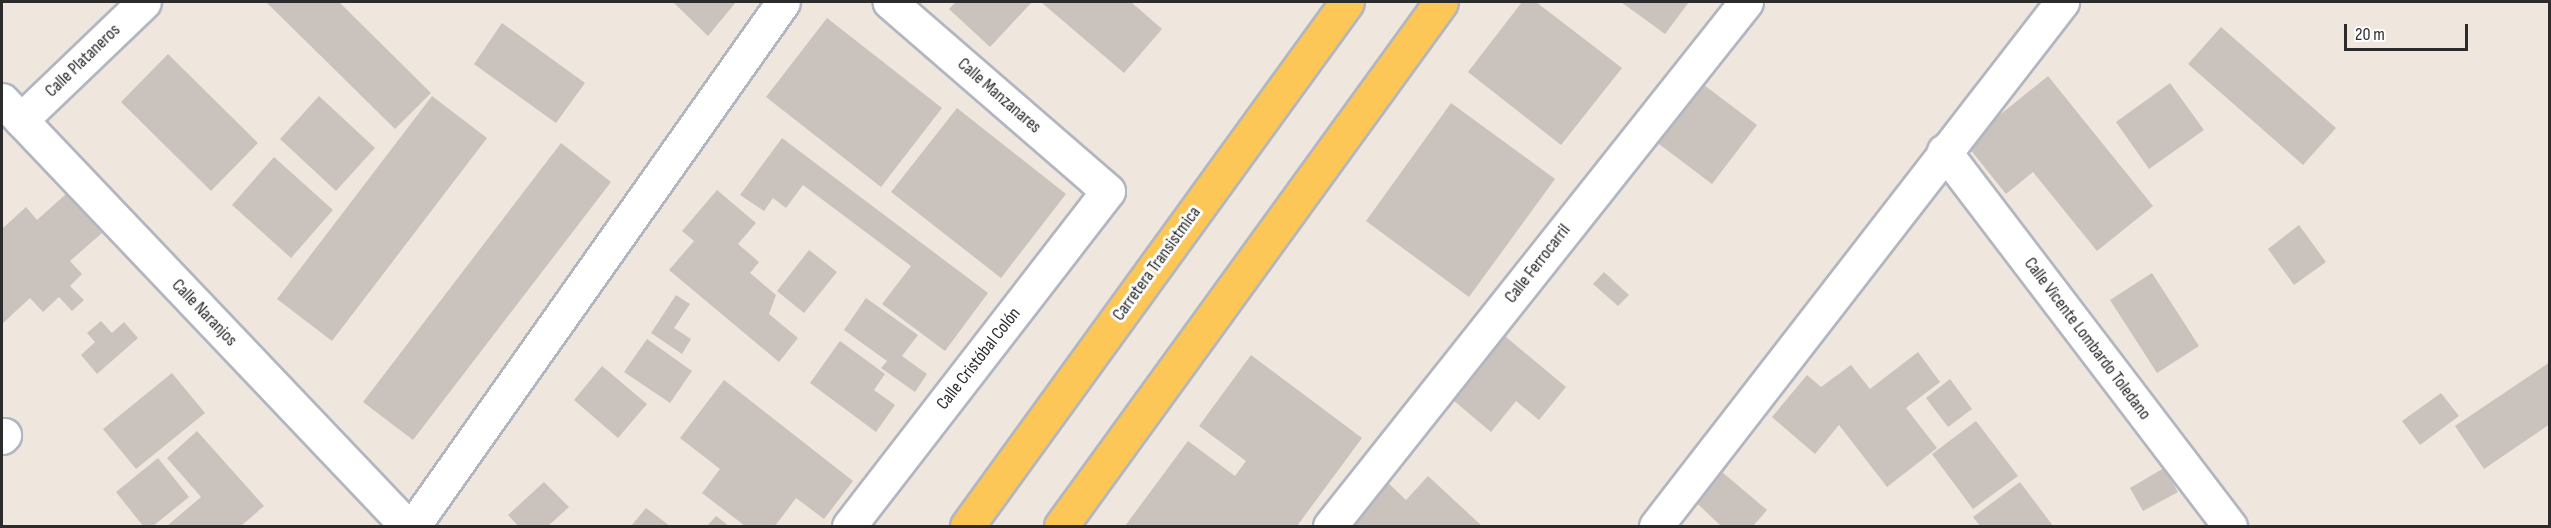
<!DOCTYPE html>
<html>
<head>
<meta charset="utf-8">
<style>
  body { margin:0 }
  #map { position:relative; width:2551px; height:528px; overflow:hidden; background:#efe6de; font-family:"Sofia Sans Condensed",sans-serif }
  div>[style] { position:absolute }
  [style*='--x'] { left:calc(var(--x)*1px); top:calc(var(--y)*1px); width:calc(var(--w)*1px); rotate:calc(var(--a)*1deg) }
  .building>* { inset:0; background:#cac3bd }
  .roads { filter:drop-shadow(2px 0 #b2b6c1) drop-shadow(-2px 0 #b2b6c1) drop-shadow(0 2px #b2b6c1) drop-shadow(0 -2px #b2b6c1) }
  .minor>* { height:33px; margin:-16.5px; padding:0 16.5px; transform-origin:16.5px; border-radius:16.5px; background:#fff }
  .major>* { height:33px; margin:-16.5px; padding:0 16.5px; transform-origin:16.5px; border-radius:16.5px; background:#fcc756 }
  span { translate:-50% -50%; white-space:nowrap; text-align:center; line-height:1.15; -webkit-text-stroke:6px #fff; paint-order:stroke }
  .street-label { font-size:18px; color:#2c2c2c }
  .frame { position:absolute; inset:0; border:3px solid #2c2c2c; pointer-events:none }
  .scale { position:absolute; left:2344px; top:24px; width:124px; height:27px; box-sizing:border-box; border:3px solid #2c2c2c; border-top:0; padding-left:8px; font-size:18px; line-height:21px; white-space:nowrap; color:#2c2c2c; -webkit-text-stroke:4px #fff; paint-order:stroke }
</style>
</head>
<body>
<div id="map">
  <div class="building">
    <i style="clip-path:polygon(266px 2px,339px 2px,431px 93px,395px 129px)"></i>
    <i style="clip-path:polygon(673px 2px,736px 2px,708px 36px)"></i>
    <i style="clip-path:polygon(956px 2px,1032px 2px,990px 47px,949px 9px)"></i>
    <i style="clip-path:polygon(1041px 2px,1131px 2px,1162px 29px,1124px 73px)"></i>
    <i style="clip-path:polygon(1522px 2px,1536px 2px,1622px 68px,1561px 145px,1468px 72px)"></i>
    <i style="clip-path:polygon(1621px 2px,1689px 2px,1665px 34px)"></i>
    <i style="clip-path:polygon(827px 18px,942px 108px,881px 187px,766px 97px)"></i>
    <i style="clip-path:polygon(502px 23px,585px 83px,556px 123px,474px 64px)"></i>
    <i style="clip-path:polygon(2221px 27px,2336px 128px,2303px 165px,2188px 64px)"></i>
    <i style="clip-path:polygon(168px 54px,258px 143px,211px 191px,121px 102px)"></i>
    <i style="clip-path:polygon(2048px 76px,2153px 206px,2097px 251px,2033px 172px,2006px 194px,1965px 143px)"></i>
    <i style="clip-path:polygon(1696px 79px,1757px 125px,1712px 184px,1651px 138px)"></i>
    <i style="clip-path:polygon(2170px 83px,2204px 130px,2149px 169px,2116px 122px)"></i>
    <i style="clip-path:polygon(319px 96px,375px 148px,336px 191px,280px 139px)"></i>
    <i style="clip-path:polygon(432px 96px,487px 138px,332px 341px,277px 299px)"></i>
    <i style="clip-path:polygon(1451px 103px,1555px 179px,1469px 297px,1366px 221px)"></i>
    <i style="clip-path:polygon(957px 108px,1066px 194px,1001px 278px,891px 192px)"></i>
    <i style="clip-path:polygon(782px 138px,988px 293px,945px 351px,882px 304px,911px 266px,803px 185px,786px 208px,773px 198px,764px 211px,740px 195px)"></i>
    <i style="clip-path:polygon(561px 143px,611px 182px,413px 440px,363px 402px)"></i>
    <i style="clip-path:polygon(274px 157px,333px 210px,291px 258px,232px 205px)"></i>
    <i style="clip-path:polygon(717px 190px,756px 223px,738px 244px,759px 262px,750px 273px,776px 295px,769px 314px,798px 338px,779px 362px,669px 270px,694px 241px,682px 231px)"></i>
    <i style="clip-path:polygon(66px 194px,102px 233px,70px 261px,82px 274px,70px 286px,84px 300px,72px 311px,59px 297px,43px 312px,30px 298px,2px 324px,2px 229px,26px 207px,37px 220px)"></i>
    <i style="clip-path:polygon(2299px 225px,2326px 262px,2294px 285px,2268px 249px)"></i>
    <i style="clip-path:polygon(809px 250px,837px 272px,804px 313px,777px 291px)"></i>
    <i style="clip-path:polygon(1604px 272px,1629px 295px,1618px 306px,1593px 284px)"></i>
    <i style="clip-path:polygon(2152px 273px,2199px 346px,2157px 373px,2110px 300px)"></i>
    <i style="clip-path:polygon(676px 295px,690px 304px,674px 328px,691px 339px,682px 354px,651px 333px)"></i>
    <i style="clip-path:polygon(866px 298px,918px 335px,902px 356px,927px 374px,915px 392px,881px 368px,887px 361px,844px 330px)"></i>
    <i style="clip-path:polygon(101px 321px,112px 333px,124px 322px,138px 338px,97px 374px,81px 355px,95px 342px,87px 333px)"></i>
    <i style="clip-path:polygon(1494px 327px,1566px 387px,1539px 420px,1516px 401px,1491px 432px,1441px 390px)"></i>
    <i style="clip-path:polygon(647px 339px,692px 371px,670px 403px,624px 372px)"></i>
    <i style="clip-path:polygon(840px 341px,885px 374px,874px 390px,895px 405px,876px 432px,810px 383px)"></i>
    <i style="clip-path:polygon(1918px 352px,1940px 382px,1906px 408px,1937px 448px,1887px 487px,1839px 425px,1815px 454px,1772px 417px,1807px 375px,1821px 387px,1851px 365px,1870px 389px)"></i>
    <i style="clip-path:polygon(1251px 355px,1362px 438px,1297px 526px,1125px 526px,1188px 441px,1235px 476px,1246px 461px,1199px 426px)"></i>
    <i style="clip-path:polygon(2550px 362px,2550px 424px,2484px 469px,2455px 426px)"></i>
    <i style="clip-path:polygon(602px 366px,647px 404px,618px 438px,574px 400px)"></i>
    <i style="clip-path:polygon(172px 373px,205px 413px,136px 469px,103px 429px)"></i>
    <i style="clip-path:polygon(1950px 379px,1972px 409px,1948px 427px,1926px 398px)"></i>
    <i style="clip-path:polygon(724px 380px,853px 481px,824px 519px,796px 498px,775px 526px,745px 526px,702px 493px,720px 469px,680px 438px)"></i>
    <i style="clip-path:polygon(2441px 393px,2459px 416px,2420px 445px,2402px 421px)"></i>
    <i style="clip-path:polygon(1976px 421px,2018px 476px,1973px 509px,1932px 454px)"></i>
    <i style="clip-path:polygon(197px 431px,264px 506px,241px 526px,167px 526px,201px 497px,167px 458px)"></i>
    <i style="clip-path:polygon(158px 458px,189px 497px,153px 526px,143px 526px,116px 492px)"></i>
    <i style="clip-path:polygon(1709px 461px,1767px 510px,1753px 526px,1721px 526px,1684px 491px)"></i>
    <i style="clip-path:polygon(2164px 468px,2178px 492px,2143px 511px,2130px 488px)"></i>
    <i style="clip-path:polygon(1428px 476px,1482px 526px,1343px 526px,1382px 477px,1406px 500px)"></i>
    <i style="clip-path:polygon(544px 482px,569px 507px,548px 526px,518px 526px,508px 515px)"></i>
    <i style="clip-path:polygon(2020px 482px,2053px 526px,1980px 526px,1973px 517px)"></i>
    <i style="clip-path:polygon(646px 508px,670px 526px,631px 526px)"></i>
    <i style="clip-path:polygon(716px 516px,729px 526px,707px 526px)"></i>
  </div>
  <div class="roads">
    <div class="minor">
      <i style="--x:2;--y:100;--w:588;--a:46.45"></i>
      <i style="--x:21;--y:120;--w:170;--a:-43.8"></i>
      <i style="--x:1944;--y:151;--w:472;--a:52.7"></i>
      <i style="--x:2;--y:437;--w:3;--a:-45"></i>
      <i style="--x:413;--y:526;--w:641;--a:-54.77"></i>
      <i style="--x:849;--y:526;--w:423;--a:-52.3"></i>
      <i style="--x:1108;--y:191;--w:289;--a:-139.1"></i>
      <i style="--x:1330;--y:526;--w:669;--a:-51.55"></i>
      <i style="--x:1656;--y:526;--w:663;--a:-52.23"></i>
    </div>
    <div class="major">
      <i style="--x:967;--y:526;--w:647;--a:-54.05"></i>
      <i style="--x:1061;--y:526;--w:647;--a:-54.05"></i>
    </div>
  </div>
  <div class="street-label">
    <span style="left:83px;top:61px;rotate:-44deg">Calle Plataneros</span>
    <span style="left:999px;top:96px;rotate:41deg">Calle Manzanares</span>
    <span style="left:1157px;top:264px;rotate:-54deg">Carretera Transistmica</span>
    <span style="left:1538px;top:264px;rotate:-52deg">Calle Ferrocarril</span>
    <span style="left:204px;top:313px;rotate:46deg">Calle Naranjos</span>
    <span style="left:2087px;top:339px;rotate:53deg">Calle Vicente Lombardo Toledano</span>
    <span style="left:979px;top:359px;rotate:-52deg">Calle Cristóbal Colón</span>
  </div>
  <div class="frame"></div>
  <div class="scale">20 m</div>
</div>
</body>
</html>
